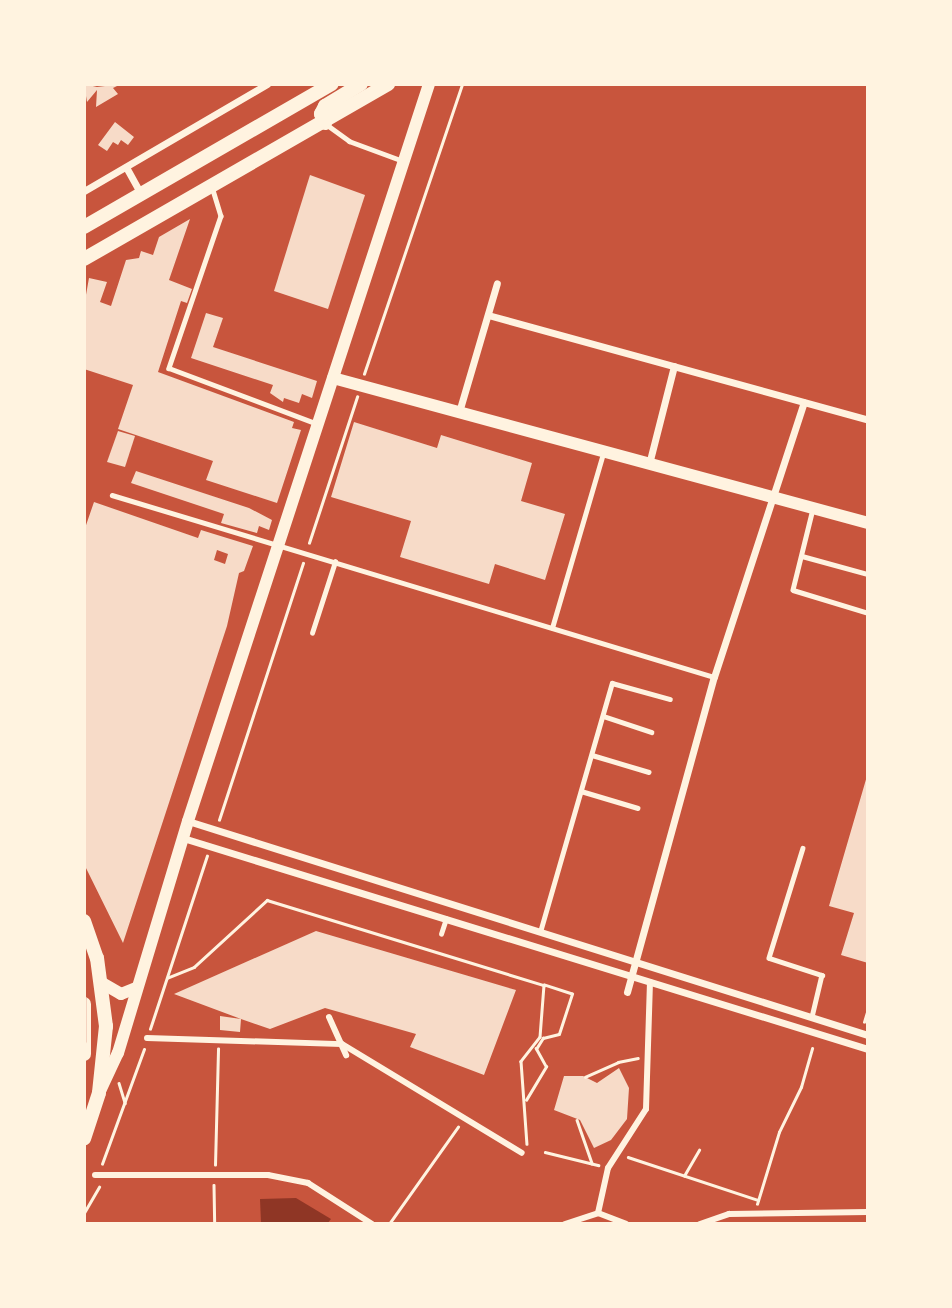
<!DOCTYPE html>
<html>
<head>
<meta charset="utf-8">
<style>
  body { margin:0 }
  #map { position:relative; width:952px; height:1308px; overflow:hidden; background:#c8553d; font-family:"Varela Round",sans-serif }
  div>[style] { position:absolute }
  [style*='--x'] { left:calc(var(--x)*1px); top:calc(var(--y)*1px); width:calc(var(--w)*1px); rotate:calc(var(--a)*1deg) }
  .water>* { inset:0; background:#8f3625 }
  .building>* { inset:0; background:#f7dbc8 }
  .path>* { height:2.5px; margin:-1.25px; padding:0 1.25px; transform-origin:1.25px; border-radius:1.25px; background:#fff3e0 }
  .service>* { height:4.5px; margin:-2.25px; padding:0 2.25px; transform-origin:2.25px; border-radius:2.25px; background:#fff3e0 }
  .pedestrian>* { height:6px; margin:-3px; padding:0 3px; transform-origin:3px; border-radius:3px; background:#fff3e0 }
  .minor>* { height:7px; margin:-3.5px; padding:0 3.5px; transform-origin:3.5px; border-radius:3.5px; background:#fff3e0 }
  .tertiary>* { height:12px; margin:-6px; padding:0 6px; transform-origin:6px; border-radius:6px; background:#fff3e0 }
  .secondary>* { height:14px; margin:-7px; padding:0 7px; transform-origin:7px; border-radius:7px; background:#fff3e0 }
  .primary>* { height:14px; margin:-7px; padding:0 7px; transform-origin:7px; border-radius:7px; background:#fff3e0 }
  .rail>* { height:4.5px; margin:-2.25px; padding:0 2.25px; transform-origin:2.25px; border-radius:2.25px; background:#e9b49f }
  span { translate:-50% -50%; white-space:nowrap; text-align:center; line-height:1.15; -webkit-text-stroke:5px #fff3e0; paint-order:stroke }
  .frame { position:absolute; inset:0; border:86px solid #fff3e0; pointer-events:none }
</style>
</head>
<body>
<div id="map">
  <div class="water">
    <i style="clip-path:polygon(296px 1198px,331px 1219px,327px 1224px,261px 1223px,260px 1199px)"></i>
  </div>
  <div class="building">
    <i style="clip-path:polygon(84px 84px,97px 87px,121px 84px,113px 88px,118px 94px,96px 107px,97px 90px,87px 102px)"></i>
    <i style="clip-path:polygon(115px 122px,134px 137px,128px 145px,121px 140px,118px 145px,113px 142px,107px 151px,98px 145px)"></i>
    <i style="clip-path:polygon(310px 175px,365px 195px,328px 309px,274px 291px)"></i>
    <i style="clip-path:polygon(190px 219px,169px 280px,192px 289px,187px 303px,181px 301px,158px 372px,294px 422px,292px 428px,301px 430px,277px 503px,206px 480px,213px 461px,118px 429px,133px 385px,84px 369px,84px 306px,89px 278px,107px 282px,100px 302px,111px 306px,126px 260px,139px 258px,141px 251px,153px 255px,159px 237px)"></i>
    <i style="clip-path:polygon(206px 313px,223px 318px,213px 347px,317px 381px,312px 398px,302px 394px,299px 403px,284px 398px,283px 402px,270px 393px,273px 385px,191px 358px)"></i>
    <i style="clip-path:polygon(354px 422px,437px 448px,441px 435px,532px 463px,521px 501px,565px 514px,545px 580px,495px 564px,489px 584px,400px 557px,411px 521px,331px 497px)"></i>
    <i style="clip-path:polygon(118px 431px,135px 436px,125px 467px,107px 462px)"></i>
    <i style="clip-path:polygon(136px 471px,249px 508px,272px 520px,269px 530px,259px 526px,257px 533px,221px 523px,224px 514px,131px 483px)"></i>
    <i style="clip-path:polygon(evenodd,94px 502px,198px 538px,201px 530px,253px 546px,244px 571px,239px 573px,227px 626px,123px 943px,84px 864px,84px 531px,94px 502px,217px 550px,228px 554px,225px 564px,214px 560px,217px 550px)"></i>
    <i style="clip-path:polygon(867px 776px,868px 776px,868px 963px,841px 955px,854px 913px,829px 906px)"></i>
    <i style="clip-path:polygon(316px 931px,516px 990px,484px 1075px,410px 1047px,416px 1034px,325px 1008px,270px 1029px,241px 1019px,240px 1032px,220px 1030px,220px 1016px,241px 1019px,174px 994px)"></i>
    <i style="clip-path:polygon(619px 1068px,629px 1088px,627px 1119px,611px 1140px,594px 1148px,580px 1120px,554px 1110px,564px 1076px,583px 1076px,597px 1083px)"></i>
  </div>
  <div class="path">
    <i style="--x:364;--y:374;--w:306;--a:-71.3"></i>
    <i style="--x:309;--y:543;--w:154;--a:-71.8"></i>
    <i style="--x:219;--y:820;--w:270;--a:-71.9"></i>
    <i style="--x:167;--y:978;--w:29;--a:-22"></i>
    <i style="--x:194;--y:967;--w:99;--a:-42.5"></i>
    <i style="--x:267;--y:900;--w:290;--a:17.1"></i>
    <i style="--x:544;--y:985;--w:52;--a:94.4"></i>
    <i style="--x:540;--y:1037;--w:31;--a:128"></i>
    <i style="--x:521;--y:1061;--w:83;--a:85.9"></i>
    <i style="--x:864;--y:1022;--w:14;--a:-73"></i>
    <i style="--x:150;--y:1029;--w:182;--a:-71.8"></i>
    <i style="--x:585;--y:1077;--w:36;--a:-24"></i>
    <i style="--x:618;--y:1062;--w:20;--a:-11"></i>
    <i style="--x:119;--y:1083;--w:21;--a:73"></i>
    <i style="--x:526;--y:1100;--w:39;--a:-59"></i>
    <i style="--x:546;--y:1067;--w:21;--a:-119"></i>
    <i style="--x:536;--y:1049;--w:13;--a:-58"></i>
    <i style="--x:543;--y:1038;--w:16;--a:-14"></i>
    <i style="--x:559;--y:1034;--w:42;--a:-72"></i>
    <i style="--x:572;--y:994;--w:29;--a:-162"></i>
    <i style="--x:577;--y:1120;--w:46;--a:70.8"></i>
    <i style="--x:545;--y:1152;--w:55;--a:13.8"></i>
    <i style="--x:628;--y:1157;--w:137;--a:18.3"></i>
    <i style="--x:102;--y:1164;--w:122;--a:-69.9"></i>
    <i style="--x:215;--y:1165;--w:116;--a:-88.5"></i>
    <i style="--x:684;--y:1176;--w:30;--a:-60"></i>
    <i style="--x:214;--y:1185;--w:39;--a:89"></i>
    <i style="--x:757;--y:1204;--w:75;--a:-73"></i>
    <i style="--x:779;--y:1132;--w:50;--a:-63.9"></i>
    <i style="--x:801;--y:1087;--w:40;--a:-74"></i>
    <i style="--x:84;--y:1213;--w:30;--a:-60"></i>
    <i style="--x:389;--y:1224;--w:119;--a:-54.6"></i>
  </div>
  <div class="service">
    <i style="--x:326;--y:124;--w:29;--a:36"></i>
    <i style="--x:349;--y:141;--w:58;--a:20.3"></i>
    <i style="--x:213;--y:190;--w:27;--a:73"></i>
    <i style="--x:221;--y:216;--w:161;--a:108.9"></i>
    <i style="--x:169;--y:368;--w:156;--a:20.6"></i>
    <i style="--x:112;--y:495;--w:629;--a:16.82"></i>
    <i style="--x:813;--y:509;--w:83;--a:103.9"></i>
    <i style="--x:793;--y:590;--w:78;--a:17"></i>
    <i style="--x:802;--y:556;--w:68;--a:15.3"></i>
    <i style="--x:552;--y:628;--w:181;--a:-73.7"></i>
    <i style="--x:312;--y:633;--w:75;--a:-72.1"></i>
    <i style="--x:603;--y:716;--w:51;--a:18.4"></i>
    <i style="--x:592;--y:755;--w:59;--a:16.6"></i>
    <i style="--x:581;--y:791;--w:59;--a:16.6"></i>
    <i style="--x:803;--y:848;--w:115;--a:107.2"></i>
    <i style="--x:769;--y:958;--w:56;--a:17.8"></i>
    <i style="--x:822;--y:975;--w:43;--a:103.4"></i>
    <i style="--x:540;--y:932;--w:259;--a:-73.9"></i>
    <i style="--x:612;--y:683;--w:60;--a:15.4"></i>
    <i style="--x:441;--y:934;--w:16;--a:-72"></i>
  </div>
  <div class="pedestrian">
    <i style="--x:329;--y:1017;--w:42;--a:65.9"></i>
    <i style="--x:147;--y:1038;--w:195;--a:1.8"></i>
    <i style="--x:342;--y:1044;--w:210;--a:31.2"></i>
    <i style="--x:95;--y:1175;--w:173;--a:0"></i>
    <i style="--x:268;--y:1175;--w:41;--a:11.3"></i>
    <i style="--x:308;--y:1183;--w:76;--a:32.6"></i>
    <i style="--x:598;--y:1213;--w:46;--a:-77.5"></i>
    <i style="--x:608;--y:1168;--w:70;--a:-57.2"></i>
    <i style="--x:646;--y:1109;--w:127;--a:-88.2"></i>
    <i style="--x:565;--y:1224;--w:35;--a:-18"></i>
    <i style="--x:598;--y:1213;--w:30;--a:21"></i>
    <i style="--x:700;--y:1224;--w:31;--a:-19"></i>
    <i style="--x:729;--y:1214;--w:139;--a:-0.8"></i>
  </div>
  <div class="minor">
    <i style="--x:126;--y:167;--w:31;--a:61"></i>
    <i style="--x:84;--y:191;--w:212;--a:-30.3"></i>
    <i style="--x:488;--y:315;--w:394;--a:15.4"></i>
    <i style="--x:459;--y:412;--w:134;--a:-73.6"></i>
    <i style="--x:649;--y:464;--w:101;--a:-75.7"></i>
    <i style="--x:188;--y:821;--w:713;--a:17.47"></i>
    <i style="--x:183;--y:838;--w:717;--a:17.12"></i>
    <i style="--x:627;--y:992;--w:327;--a:-74.6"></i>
    <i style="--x:714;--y:677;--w:289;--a:-71.9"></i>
  </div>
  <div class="tertiary">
    <i style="--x:333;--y:378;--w:554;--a:15.16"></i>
    <i style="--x:102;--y:983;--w:22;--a:30"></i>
    <i style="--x:121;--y:994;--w:16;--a:-22"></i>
    <i style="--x:101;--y:1089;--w:40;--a:-65"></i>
    <i style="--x:118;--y:1053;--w:242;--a:-73.2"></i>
    <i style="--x:188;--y:821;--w:775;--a:-71.89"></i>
  </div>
  <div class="secondary">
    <i style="--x:325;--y:123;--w:10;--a:-114"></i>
    <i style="--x:321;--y:114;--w:9;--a:-63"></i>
    <i style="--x:325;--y:106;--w:42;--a:-31.4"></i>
    <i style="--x:84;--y:227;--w:286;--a:-30"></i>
    <i style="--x:84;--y:259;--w:351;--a:-29.9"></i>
    <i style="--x:84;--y:921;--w:39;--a:71"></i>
    <i style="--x:97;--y:958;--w:69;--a:82.5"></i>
    <i style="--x:106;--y:1026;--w:67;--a:96"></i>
    <i style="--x:99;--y:1093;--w:48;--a:108.1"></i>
  </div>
  <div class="primary">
    <i style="--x:84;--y:1004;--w:50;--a:90"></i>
  </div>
  <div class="rail">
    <i style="--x:84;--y:998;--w:43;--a:90"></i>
  </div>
  <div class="frame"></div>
</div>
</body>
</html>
